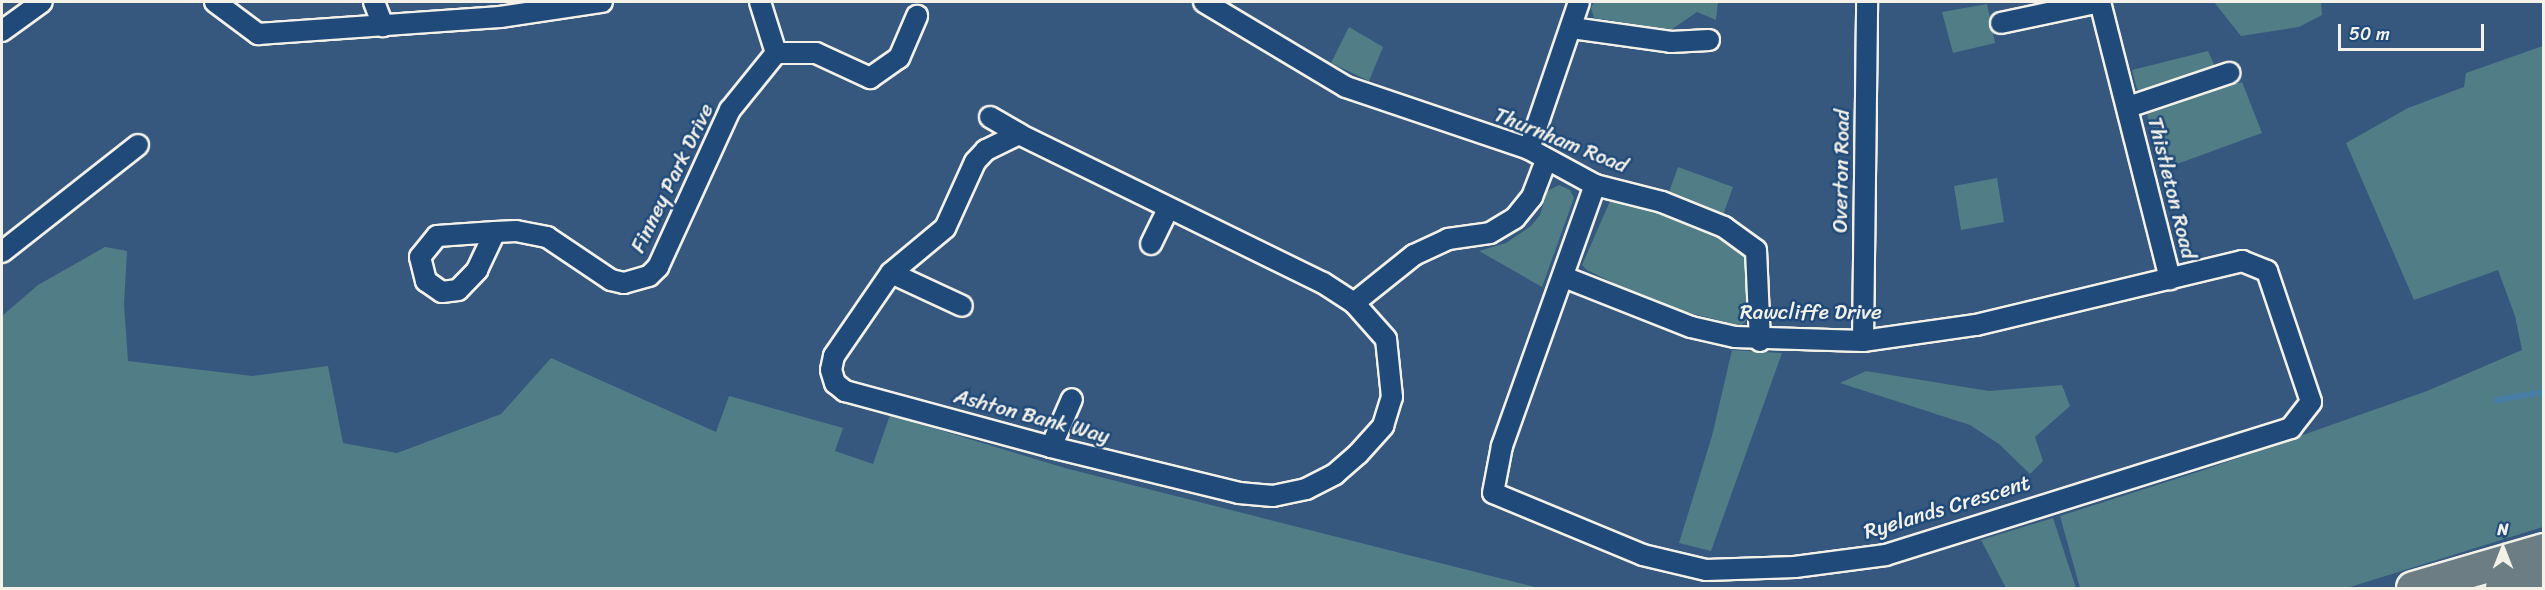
<!DOCTYPE html>
<html>
<head>
<meta charset="utf-8">
<style>
  body { margin:0 }
  #map { position:relative; width:2545px; height:590px; overflow:hidden; background:#36587e; font-family:Sriracha,sans-serif }
  div>[style] { position:absolute }
  [style*='--x'] { left:calc(var(--x)*1px); top:calc(var(--y)*1px); width:calc(var(--w)*1px); rotate:calc(var(--a)*1deg) }
  .green>* { inset:0; background:#517d86 }
  .stream>* { height:6px; margin:-3px; padding:0 3px; transform-origin:3px; border-radius:3px; background:#487da5 }
  .roads { filter:drop-shadow(2px 0 #f4f1e8) drop-shadow(-2px 0 #f4f1e8) drop-shadow(0 2px #f4f1e8) drop-shadow(0 -2px #f4f1e8) }
  .minor>* { height:20px; margin:-10px; padding:0 10px; transform-origin:10px; border-radius:10px; background:#1f4a7a }
  .trunk>* { height:32px; margin:-16px; padding:0 16px; transform-origin:16px; border-radius:16px; background:#6c7e84 }
  span { translate:-50% -50%; white-space:nowrap; text-align:center; line-height:1.15; -webkit-text-stroke:5px #1f4a7a; paint-order:stroke }
  .street-label { font-size:21px; color:#f4f1e8 }
  .frame { position:absolute; inset:0; border:3px solid #f4f1e8; pointer-events:none }
  .north { position:absolute; left:2473px; top:518px; width:60px; height:60px; -webkit-text-stroke:4px #1f4a7a; paint-order:stroke; rotate:0deg; font-size:16px; font-weight:700; line-height:24px; text-align:center; color:#f4f1e8 }
  .north::after { content:''; display:block; margin:auto; width:21px; height:27px; background:#f4f1e8; clip-path:polygon(50% 0,100% 100%,50% 72%,0 100%) }
  .scale { position:absolute; left:2338px; top:24px; width:146px; height:27px; box-sizing:border-box; border:3px solid #f4f1e8; border-top:0; padding-left:8px; font-size:18px; line-height:21px; white-space:nowrap; color:#f4f1e8; -webkit-text-stroke:4px #1f4a7a; paint-order:stroke }
</style>
</head>
<body>
<div id="map">
  <div class="green">
    <i style="clip-path:polygon(1594px 2px,1718px 2px,1716px 20px,1697px 12px,1671px 30px,1594px 18px,1591px 8px)"></i>
    <i style="clip-path:polygon(2214px 2px,2321px 2px,2322px 15px,2299px 27px,2241px 36px)"></i>
    <i style="clip-path:polygon(1987px 4px,1995px 43px,1953px 53px,1942px 12px)"></i>
    <i style="clip-path:polygon(1349px 27px,1383px 47px,1369px 81px,1331px 63px)"></i>
    <i style="clip-path:polygon(2543px 46px,2543px 527px,2347px 588px,2080px 588px,2060px 516px,2204px 470px,2427px 391px,2522px 350px,2515px 316px,2498px 270px,2414px 300px,2346px 143px,2408px 108px,2464px 87px,2466px 73px)"></i>
    <i style="clip-path:polygon(2208px 51px,2216px 69px,2145px 92px,2137px 89px,2132px 70px)"></i>
    <i style="clip-path:polygon(2242px 82px,2262px 133px,2166px 168px,2146px 112px)"></i>
    <i style="clip-path:polygon(1678px 167px,1733px 187px,1723px 215px,1668px 195px)"></i>
    <i style="clip-path:polygon(1997px 178px,2004px 222px,1961px 230px,1954px 186px)"></i>
    <i style="clip-path:polygon(1559px 185px,1570px 190px,1574px 198px,1542px 287px,1479px 251px,1506px 243px,1531px 226px,1540px 215px,1547px 191px)"></i>
    <i style="clip-path:polygon(1611px 199px,1669px 211px,1727px 235px,1752px 258px,1754px 313px,1741px 326px,1659px 305px,1587px 270px,1582px 265px)"></i>
    <i style="clip-path:polygon(105px 247px,127px 251px,124px 304px,128px 361px,252px 376px,328px 366px,343px 443px,397px 453px,501px 414px,551px 358px,716px 432px,729px 396px,843px 428px,835px 451px,873px 464px,890px 415px,1065px 468px,1539px 588px,2px 588px,2px 316px,38px 285px)"></i>
    <i style="clip-path:polygon(1732px 350px,1782px 353px,1711px 551px,1679px 543px,1712px 436px)"></i>
    <i style="clip-path:polygon(1866px 371px,1989px 391px,2062px 385px,2070px 406px,2035px 437px,2043px 461px,2030px 474px,1999px 444px,1970px 425px,1840px 383px)"></i>
    <i style="clip-path:polygon(2053px 518px,2076px 588px,2006px 588px,1981px 540px)"></i>
  </div>
  <div class="stream">
    <i style="--x:2497;--y:400;--w:48;--a:-9.7"></i>
  </div>
  <div class="roads">
    <div class="minor">
      <i style="--x:215;--y:2;--w:54;--a:36.7"></i>
      <i style="--x:258;--y:34;--w:243;--a:-4"></i>
      <i style="--x:500;--y:17;--w:103;--a:-8.4"></i>
      <i style="--x:374;--y:2;--w:26;--a:69"></i>
      <i style="--x:760;--y:2;--w:53;--a:72.6"></i>
      <i style="--x:776;--y:53;--w:40;--a:0"></i>
      <i style="--x:816;--y:53;--w:60;--a:24.8"></i>
      <i style="--x:870;--y:78;--w:35;--a:-35"></i>
      <i style="--x:899;--y:58;--w:46;--a:-66.8"></i>
      <i style="--x:1204;--y:2;--w:165;--a:30.9"></i>
      <i style="--x:1346;--y:87;--w:193;--a:18.7"></i>
      <i style="--x:1529;--y:149;--w:75;--a:28.6"></i>
      <i style="--x:1595;--y:185;--w:69;--a:14.2"></i>
      <i style="--x:1662;--y:202;--w:67;--a:22"></i>
      <i style="--x:1724;--y:227;--w:39;--a:36"></i>
      <i style="--x:1756;--y:250;--w:91;--a:87.5"></i>
      <i style="--x:2100;--y:2;--w:286;--a:75.8"></i>
      <i style="--x:2001;--y:23;--w:101;--a:-12"></i>
      <i style="--x:1572;--y:28;--w:100;--a:8"></i>
      <i style="--x:1671;--y:42;--w:38;--a:-3"></i>
      <i style="--x:2;--y:31;--w:49;--a:-35.9"></i>
      <i style="--x:2128;--y:107;--w:107;--a:-18.6"></i>
      <i style="--x:990;--y:117;--w:34;--a:30"></i>
      <i style="--x:1529;--y:149;--w:155;--a:-71.2"></i>
      <i style="--x:495;--y:232;--w:58;--a:176.1"></i>
      <i style="--x:437;--y:236;--w:27;--a:129"></i>
      <i style="--x:420;--y:257;--w:25;--a:76"></i>
      <i style="--x:426;--y:281;--w:19;--a:35"></i>
      <i style="--x:442;--y:292;--w:16;--a:-7"></i>
      <i style="--x:458;--y:290;--w:28;--a:-46"></i>
      <i style="--x:477;--y:270;--w:42;--a:-64.7"></i>
      <i style="--x:495;--y:232;--w:21;--a:-3"></i>
      <i style="--x:516;--y:231;--w:32;--a:11"></i>
      <i style="--x:547;--y:237;--w:77;--a:33.9"></i>
      <i style="--x:611;--y:280;--w:13;--a:13"></i>
      <i style="--x:624;--y:283;--w:26;--a:-16"></i>
      <i style="--x:649;--y:276;--w:13;--a:-45"></i>
      <i style="--x:658;--y:267;--w:173;--a:-65.4"></i>
      <i style="--x:730;--y:110;--w:73;--a:-51.1"></i>
      <i style="--x:1151;--y:244;--w:39;--a:-64"></i>
      <i style="--x:2;--y:252;--w:173;--a:-38.2"></i>
      <i style="--x:891;--y:273;--w:78;--a:24.9"></i>
      <i style="--x:1564;--y:277;--w:136;--a:21.5"></i>
      <i style="--x:1691;--y:327;--w:45;--a:12.8"></i>
      <i style="--x:1735;--y:337;--w:128;--a:1.8"></i>
      <i style="--x:1863;--y:341;--w:114;--a:-8.1"></i>
      <i style="--x:1976;--y:325;--w:274;--a:-13.5"></i>
      <i style="--x:2242;--y:261;--w:27;--a:22"></i>
      <i style="--x:2267;--y:271;--w:138;--a:71.4"></i>
      <i style="--x:2311;--y:402;--w:33;--a:128"></i>
      <i style="--x:2291;--y:428;--w:424;--a:162.6"></i>
      <i style="--x:1886;--y:555;--w:92;--a:172.5"></i>
      <i style="--x:1795;--y:567;--w:89;--a:178.1"></i>
      <i style="--x:1706;--y:570;--w:65;--a:-166.6"></i>
      <i style="--x:1643;--y:555;--w:162;--a:-157.5"></i>
      <i style="--x:1493;--y:493;--w:48;--a:-79.2"></i>
      <i style="--x:1502;--y:446;--w:277;--a:-70.4"></i>
      <i style="--x:1354;--y:303;--w:37;--a:-147"></i>
      <i style="--x:1323;--y:283;--w:339;--a:-153.9"></i>
      <i style="--x:1019;--y:134;--w:37;--a:154"></i>
      <i style="--x:986;--y:150;--w:16;--a:133"></i>
      <i style="--x:975;--y:162;--w:72;--a:114.4"></i>
      <i style="--x:945;--y:228;--w:70;--a:140.2"></i>
      <i style="--x:891;--y:273;--w:101;--a:124.5"></i>
      <i style="--x:834;--y:356;--w:14;--a:102"></i>
      <i style="--x:831;--y:370;--w:14;--a:73"></i>
      <i style="--x:835;--y:383;--w:13;--a:39"></i>
      <i style="--x:845;--y:391;--w:213;--a:15.2"></i>
      <i style="--x:1051;--y:447;--w:194;--a:13.7"></i>
      <i style="--x:1239;--y:493;--w:34;--a:5"></i>
      <i style="--x:1273;--y:496;--w:34;--a:-12"></i>
      <i style="--x:1306;--y:489;--w:33;--a:-27"></i>
      <i style="--x:1335;--y:474;--w:30;--a:-41"></i>
      <i style="--x:1358;--y:454;--w:38;--a:-48"></i>
      <i style="--x:1383;--y:426;--w:30;--a:-73"></i>
      <i style="--x:1392;--y:397;--w:58;--a:-95.9"></i>
      <i style="--x:1386;--y:339;--w:48;--a:-131.6"></i>
      <i style="--x:1354;--y:303;--w:77;--a:-38.7"></i>
      <i style="--x:1414;--y:255;--w:38;--a:-25"></i>
      <i style="--x:1448;--y:239;--w:42;--a:-8.1"></i>
      <i style="--x:1490;--y:233;--w:29;--a:-31"></i>
      <i style="--x:1515;--y:218;--w:27;--a:-51"></i>
      <i style="--x:1532;--y:197;--w:40;--a:-69"></i>
      <i style="--x:1863;--y:341;--w:339;--a:-89.3"></i>
      <i style="--x:1051;--y:447;--w:52;--a:-66.4"></i>
    </div>
    <div class="trunk">
      <i style="--x:2413;--y:588;--w:136;--a:-16.2"></i>
      <i style="--x:2502;--y:588;--w:43;--a:-14.7"></i>
    </div>
  </div>
  <div class="street-label">
    <span style="left:1561px;top:140px;rotate:22deg">Thurnham Road</span>
    <span style="left:1841px;top:171px;rotate:-89deg">Overton Road</span>
    <span style="left:672px;top:178px;rotate:-64deg">Finney Park Drive</span>
    <span style="left:2172px;top:188px;rotate:76deg">Thistleton Road</span>
    <span style="left:1811px;top:312px">Rawcliffe Drive</span>
    <span style="left:1032px;top:416px;rotate:15deg">Ashton Bank Way</span>
    <span style="left:1947px;top:507px;rotate:-17deg">Ryelands Crescent</span>
  </div>
  <div class="frame"></div>
  <div class="north">N</div>
  <div class="scale">50 m</div>
</div>
</body>
</html>
